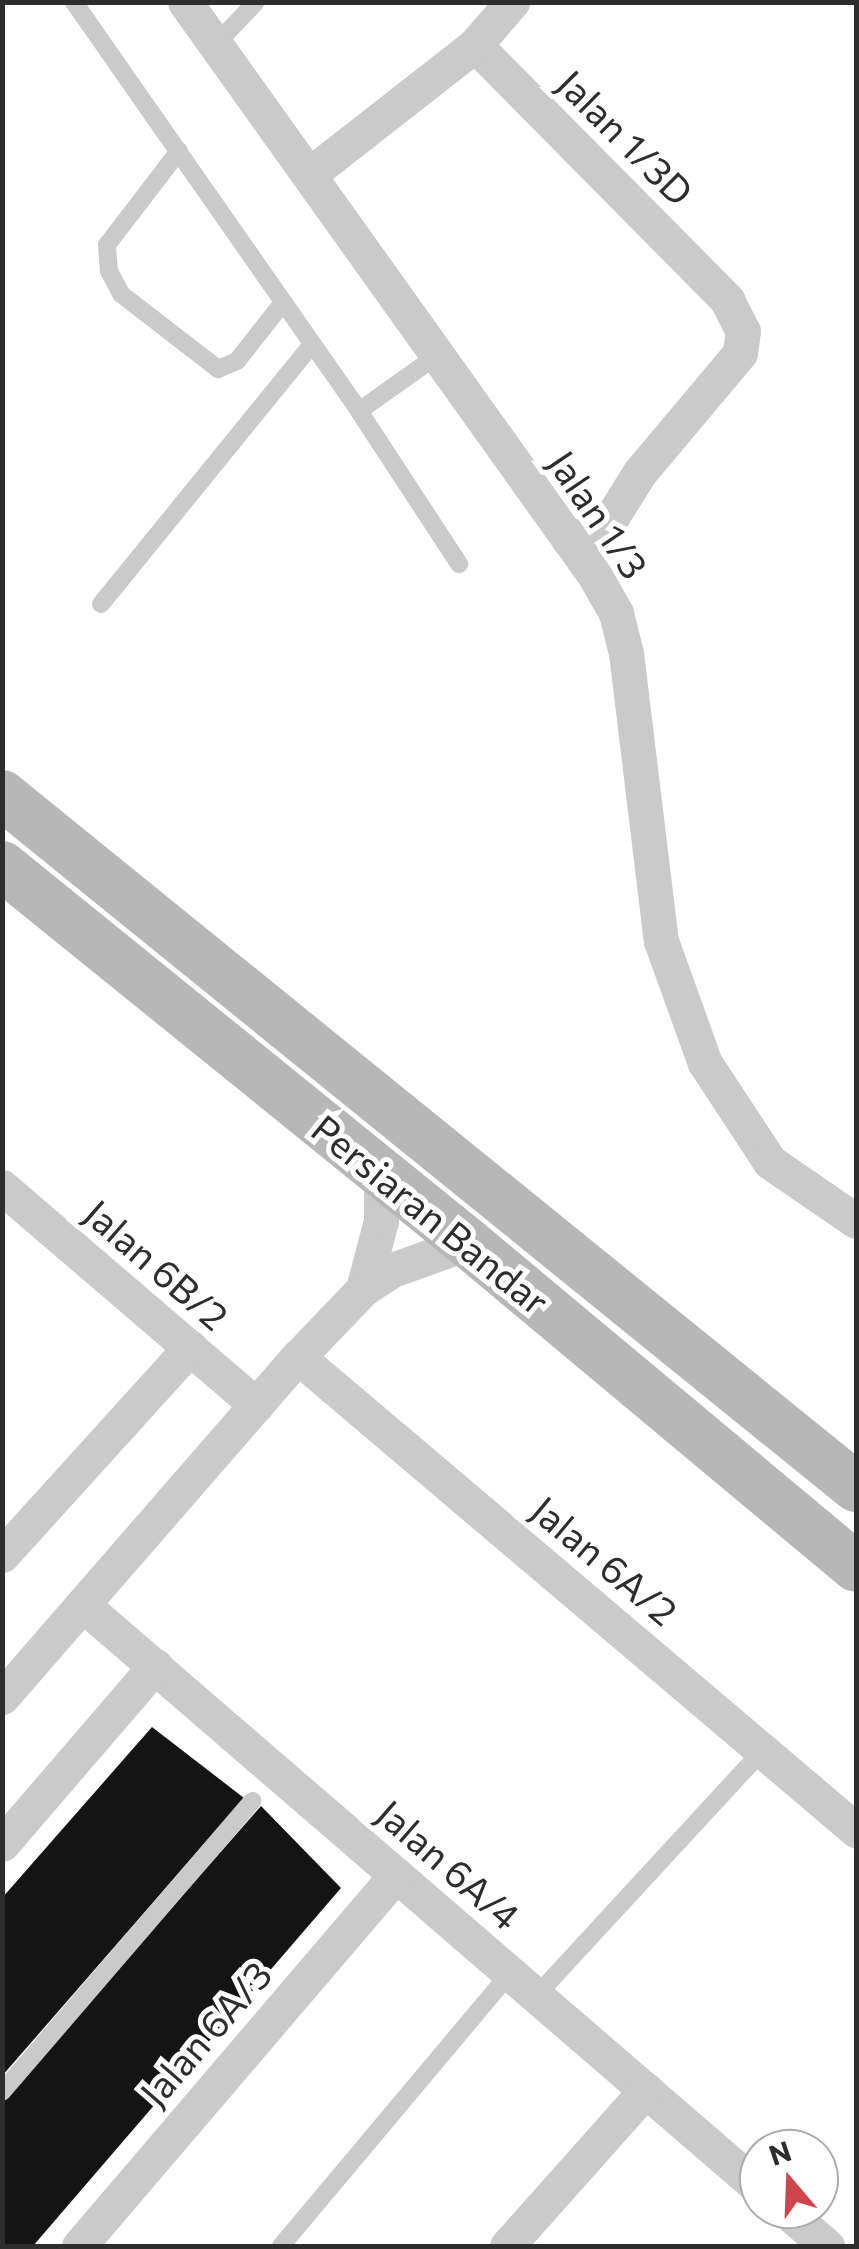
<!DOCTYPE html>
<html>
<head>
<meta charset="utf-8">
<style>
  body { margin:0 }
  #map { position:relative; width:859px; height:2249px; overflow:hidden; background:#fff; font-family:Commissioner,sans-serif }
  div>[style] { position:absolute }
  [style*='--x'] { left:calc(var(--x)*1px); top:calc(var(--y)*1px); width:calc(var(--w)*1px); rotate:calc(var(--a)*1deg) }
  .building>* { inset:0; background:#141414 }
  .service>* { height:18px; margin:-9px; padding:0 9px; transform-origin:9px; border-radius:9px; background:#cacaca }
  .minor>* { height:35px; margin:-17.5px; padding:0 17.5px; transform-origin:17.5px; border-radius:17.5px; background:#cacaca }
  .secondary>* { height:50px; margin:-25px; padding:0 25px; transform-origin:25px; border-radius:25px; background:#b7b7b7 }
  span { translate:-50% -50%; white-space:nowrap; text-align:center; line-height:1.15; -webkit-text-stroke:10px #fff; paint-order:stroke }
  .street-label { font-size:38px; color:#2d2d2d }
  .frame { position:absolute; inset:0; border:5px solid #2d2d2d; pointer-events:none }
  .north { position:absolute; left:739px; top:2129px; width:100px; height:100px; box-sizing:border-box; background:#fff; border:2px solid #ababab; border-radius:50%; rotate:341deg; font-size:28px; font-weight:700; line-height:40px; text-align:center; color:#2d2d2d }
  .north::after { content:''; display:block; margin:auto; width:35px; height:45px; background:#ce454d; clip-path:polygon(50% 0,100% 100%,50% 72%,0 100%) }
</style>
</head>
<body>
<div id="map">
  <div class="building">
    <i style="clip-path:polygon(152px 1727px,244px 1798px,2px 2076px,2px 1898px)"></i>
    <i style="clip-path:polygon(261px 1806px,341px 1888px,33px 2246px,2px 2246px,2px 2101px)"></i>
  </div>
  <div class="service">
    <i style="--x:74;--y:2;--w:499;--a:55.1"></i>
    <i style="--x:359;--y:411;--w:93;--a:-35.4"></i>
    <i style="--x:216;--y:44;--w:58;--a:-46.4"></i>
    <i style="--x:179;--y:151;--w:118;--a:127.5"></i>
    <i style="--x:107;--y:245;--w:26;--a:86"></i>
    <i style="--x:109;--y:271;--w:26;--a:62"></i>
    <i style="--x:121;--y:294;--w:123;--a:37.7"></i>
    <i style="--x:218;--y:369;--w:21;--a:-23"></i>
    <i style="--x:237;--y:361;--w:71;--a:-51.8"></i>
    <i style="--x:359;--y:411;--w:183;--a:56.8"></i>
    <i style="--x:101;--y:604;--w:333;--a:-50.9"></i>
    <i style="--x:536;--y:1996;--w:336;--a:-47.3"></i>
    <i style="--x:2;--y:2092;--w:384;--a:-49.3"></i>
    <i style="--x:281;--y:2246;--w:356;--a:-50"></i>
  </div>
  <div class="minor">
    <i style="--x:185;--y:2;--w:705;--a:54.46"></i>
    <i style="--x:595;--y:576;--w:43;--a:60.4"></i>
    <i style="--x:616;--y:613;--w:41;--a:76"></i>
    <i style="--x:626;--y:653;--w:290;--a:83.1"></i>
    <i style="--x:661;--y:941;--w:130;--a:70.2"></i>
    <i style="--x:705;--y:1063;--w:118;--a:56.7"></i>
    <i style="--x:770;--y:1162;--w:104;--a:34.5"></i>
    <i style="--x:475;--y:45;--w:359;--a:45.3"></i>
    <i style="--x:727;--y:300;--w:35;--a:63"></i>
    <i style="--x:743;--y:331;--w:22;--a:98"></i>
    <i style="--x:740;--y:353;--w:155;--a:130"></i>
    <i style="--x:640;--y:472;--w:66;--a:122"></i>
    <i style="--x:605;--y:528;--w:38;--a:162"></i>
    <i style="--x:310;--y:174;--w:209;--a:-38"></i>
    <i style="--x:475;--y:45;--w:57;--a:-49.3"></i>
    <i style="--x:2;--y:1187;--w:335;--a:40.6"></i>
    <i style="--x:363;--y:1289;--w:70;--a:-75.2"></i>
    <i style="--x:381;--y:1221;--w:48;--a:-90"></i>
    <i style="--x:298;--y:1357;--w:732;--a:40.29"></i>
    <i style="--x:2;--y:1555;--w:280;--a:-47.8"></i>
    <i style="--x:83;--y:1605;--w:893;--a:40.78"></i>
    <i style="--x:2;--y:1697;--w:451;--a:-49"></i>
    <i style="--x:298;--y:1357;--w:94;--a:-46.3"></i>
    <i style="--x:363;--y:1289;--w:35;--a:-33"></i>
    <i style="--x:392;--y:1270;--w:81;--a:-19.6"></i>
    <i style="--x:2;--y:1844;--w:235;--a:-49.3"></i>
    <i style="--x:784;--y:2209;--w:57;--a:40.7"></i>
    <i style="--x:79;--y:2246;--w:488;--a:-49.5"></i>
    <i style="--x:507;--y:2246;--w:209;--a:-48.3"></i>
  </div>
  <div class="secondary">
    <i style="--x:2;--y:795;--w:1099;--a:39.02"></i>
    <i style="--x:2;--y:866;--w:599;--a:38.97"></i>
    <i style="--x:468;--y:1243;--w:505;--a:39.86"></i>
  </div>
  <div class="street-label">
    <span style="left:626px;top:137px;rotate:45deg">Jalan 1/3D</span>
    <span style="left:599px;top:514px;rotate:56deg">Jalan 1/3</span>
    <span style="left:431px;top:1214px;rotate:39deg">Persiaran Bandar</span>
    <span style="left:157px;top:1264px;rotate:41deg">Jalan 6B/2</span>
    <span style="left:605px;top:1560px;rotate:40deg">Jalan 6A/2</span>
    <span style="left:449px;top:1864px;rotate:41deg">Jalan 6A/4</span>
    <span style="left:205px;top:2033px;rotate:-49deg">Jalan 6A/3</span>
  </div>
  <div class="frame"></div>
  <div class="north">N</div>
</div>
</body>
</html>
